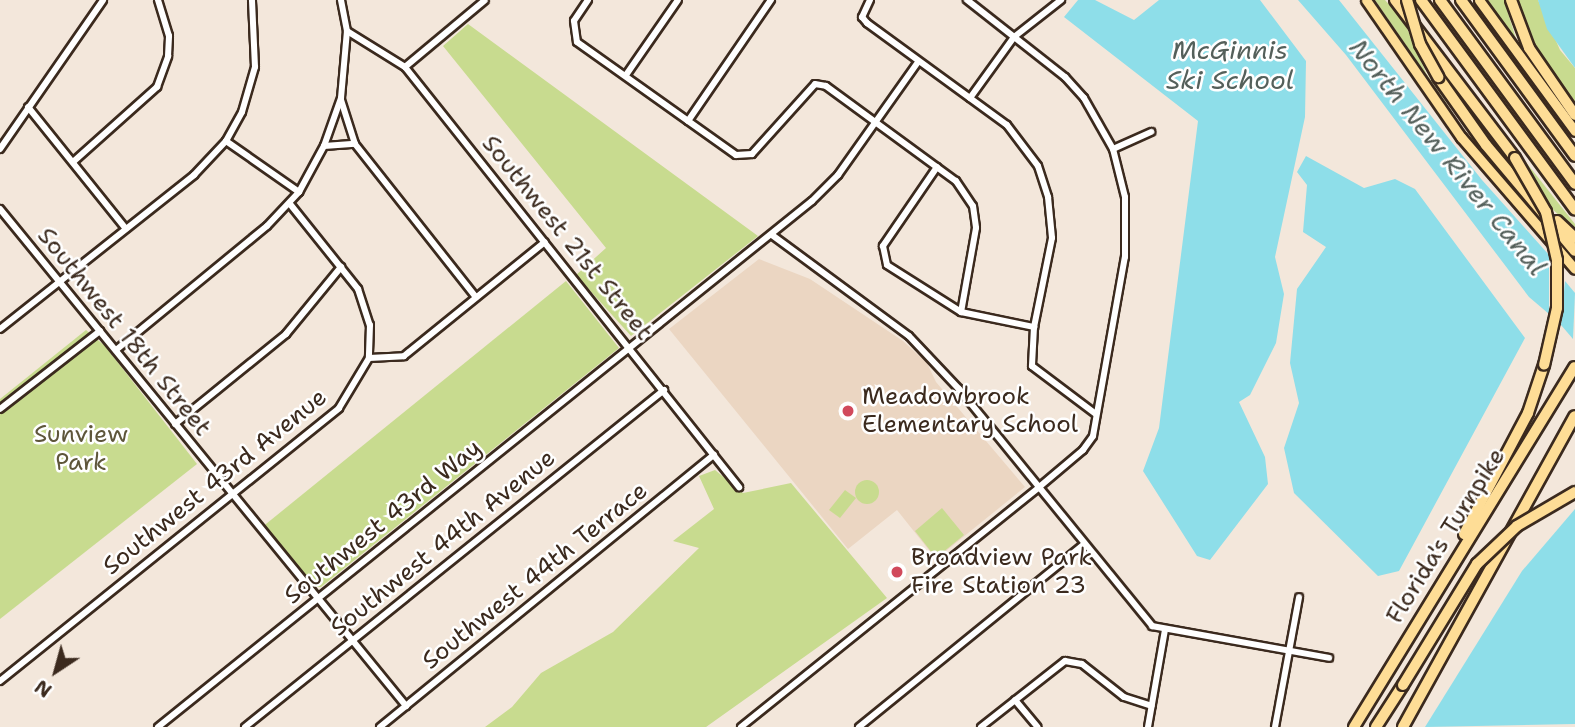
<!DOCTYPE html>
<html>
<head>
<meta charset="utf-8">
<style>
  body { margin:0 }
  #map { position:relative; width:1575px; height:727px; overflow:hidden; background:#f3e7db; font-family:"Shantell Sans",sans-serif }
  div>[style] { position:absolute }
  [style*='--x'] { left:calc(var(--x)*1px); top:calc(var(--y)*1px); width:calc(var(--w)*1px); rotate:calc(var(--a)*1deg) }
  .built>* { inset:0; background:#ebd6c2 }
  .green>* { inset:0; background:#c8db8f }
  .round { border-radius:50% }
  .water>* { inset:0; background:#8edee9 }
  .roads { filter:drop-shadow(2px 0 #3b2a1e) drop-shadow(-2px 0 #3b2a1e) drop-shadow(0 2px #3b2a1e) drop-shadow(0 -2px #3b2a1e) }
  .minor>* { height:6px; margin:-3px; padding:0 3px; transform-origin:3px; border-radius:3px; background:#fff }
  .primary>* { height:9px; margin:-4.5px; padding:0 4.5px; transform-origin:4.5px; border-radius:4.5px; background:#fedd96 }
  .motorway>* { height:10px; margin:-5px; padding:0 5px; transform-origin:5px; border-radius:5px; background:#fedd96 }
  .bridges { filter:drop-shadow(2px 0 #3b2a1e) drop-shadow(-2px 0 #3b2a1e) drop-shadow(0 2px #3b2a1e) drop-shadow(0 -2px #3b2a1e) }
  .motorway-bridge>* { height:10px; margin:-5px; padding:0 5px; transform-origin:5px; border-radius:5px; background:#fedd96 }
  .dots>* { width:19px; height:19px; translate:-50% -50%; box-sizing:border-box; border:4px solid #fff; border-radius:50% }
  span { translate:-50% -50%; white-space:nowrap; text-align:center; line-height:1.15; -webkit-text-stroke:5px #fff; paint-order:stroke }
  .street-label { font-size:24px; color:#3b2a1e }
  .poi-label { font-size:24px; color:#3b2a1e }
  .left { translate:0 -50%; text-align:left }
  .park-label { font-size:24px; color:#5e563a }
  .water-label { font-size:26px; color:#54605b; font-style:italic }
  .north { position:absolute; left:21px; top:636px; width:70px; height:70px; -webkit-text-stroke:5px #fff; paint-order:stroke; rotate:216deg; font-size:19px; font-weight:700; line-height:28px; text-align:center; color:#3b2a1e }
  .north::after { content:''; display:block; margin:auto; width:24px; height:32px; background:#3b2a1e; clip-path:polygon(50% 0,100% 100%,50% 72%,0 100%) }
</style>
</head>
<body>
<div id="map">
  <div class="built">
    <i style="clip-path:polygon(759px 259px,810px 279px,903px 341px,927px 363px,936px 382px,1025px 487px,936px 559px,897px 510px,848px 549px,669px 329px)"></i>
  </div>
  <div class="green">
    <i style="clip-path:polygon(1375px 0,1385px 0,1404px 21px,1426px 73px,1475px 146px)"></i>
    <i style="clip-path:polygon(1488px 0,1504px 0,1517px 42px)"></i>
    <i style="clip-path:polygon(1518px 0,1538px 0,1560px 50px,1575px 68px,1575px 104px,1539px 53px)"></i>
    <i style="clip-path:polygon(468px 24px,758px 236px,631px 336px,576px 275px,606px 248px,443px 46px)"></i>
    <i style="clip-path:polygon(1521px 156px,1575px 224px,1575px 230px,1550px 207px)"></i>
    <i style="clip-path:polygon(566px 281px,619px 348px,321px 587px,314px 587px,261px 528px)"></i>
    <i style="clip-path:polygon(86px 330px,105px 346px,197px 464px,0 619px,0 399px)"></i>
    <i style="clip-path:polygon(715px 470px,743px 493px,791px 483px,887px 598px,706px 727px,485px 727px,512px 707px,541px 673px,613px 632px,699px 548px,673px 541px,714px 509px,699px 476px)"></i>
    <i class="round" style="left:855px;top:480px;width:24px;height:24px"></i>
    <i style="clip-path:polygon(845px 490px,856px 498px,840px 518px,829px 510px)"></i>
    <i style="clip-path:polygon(942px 508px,964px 535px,936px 558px,915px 531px)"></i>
  </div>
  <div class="water">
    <i style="clip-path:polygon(1078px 0,1095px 0,1134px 20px,1159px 0,1260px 0,1306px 61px,1305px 117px,1275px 257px,1284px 294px,1276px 343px,1250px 395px,1239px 402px,1265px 457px,1268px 484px,1210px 560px,1197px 556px,1143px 471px,1159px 428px,1198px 121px,1064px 17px)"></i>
    <i style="clip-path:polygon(1298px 0,1339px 0,1482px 180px,1549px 255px,1549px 314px,1529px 297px,1346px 55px)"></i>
    <i style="clip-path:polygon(1538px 0,1575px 0,1575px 68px,1547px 29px)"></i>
    <i style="clip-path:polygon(1306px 156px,1364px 188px,1395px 179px,1415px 189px,1525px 338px,1399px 571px,1378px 576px,1294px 493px,1284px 448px,1299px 403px,1290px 363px,1297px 289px,1326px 247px,1303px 232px,1307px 185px,1297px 172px)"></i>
    <i style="clip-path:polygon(1565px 281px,1575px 293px,1573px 339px,1561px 325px)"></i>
    <i style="clip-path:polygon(1575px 509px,1575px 724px,1425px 727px,1522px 571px)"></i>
  </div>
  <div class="roads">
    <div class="minor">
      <i style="--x:588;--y:0;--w:25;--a:124"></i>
      <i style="--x:574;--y:21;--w:21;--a:82"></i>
      <i style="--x:577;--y:42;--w:195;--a:35.4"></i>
      <i style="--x:736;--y:155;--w:16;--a:-4"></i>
      <i style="--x:752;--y:154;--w:94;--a:-48"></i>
      <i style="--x:815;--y:84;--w:11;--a:10"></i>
      <i style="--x:826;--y:86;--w:161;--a:36.2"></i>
      <i style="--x:956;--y:181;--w:30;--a:56"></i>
      <i style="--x:973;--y:206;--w:22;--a:82"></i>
      <i style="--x:976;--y:228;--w:85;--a:100.1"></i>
      <i style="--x:870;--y:0;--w:19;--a:115"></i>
      <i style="--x:862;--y:17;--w:8;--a:50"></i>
      <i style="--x:867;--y:23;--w:173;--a:36.1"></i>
      <i style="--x:1007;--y:125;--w:51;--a:52.9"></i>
      <i style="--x:1038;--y:166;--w:33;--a:72"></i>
      <i style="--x:1048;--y:197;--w:41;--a:84.4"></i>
      <i style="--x:1052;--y:238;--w:91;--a:101.4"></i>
      <i style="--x:1034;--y:327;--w:39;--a:93"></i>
      <i style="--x:1032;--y:366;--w:80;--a:36.9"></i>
      <i style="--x:347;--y:31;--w:68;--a:31.8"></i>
      <i style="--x:405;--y:67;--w:537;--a:51.51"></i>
      <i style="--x:405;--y:67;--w:104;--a:-39.9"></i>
      <i style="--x:626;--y:75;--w:91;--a:-55.3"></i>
      <i style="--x:970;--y:98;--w:75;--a:-54.2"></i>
      <i style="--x:1014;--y:37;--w:60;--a:-38.2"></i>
      <i style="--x:341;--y:100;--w:46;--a:72.3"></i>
      <i style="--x:355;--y:144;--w:195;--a:51.7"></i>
      <i style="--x:28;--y:107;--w:156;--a:51.2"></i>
      <i style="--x:688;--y:121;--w:147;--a:-55.6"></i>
      <i style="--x:226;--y:141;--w:89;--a:34.9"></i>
      <i style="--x:324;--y:146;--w:31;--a:-4"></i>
      <i style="--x:0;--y:149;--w:181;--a:-55.3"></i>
      <i style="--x:1113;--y:149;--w:42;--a:-24.1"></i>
      <i style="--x:73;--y:162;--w:113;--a:-41.8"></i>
      <i style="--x:157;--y:87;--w:33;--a:-70"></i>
      <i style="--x:168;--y:56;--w:20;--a:-87"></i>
      <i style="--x:169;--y:36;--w:38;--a:-107"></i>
      <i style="--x:937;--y:167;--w:96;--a:124.4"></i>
      <i style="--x:883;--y:246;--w:19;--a:78"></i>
      <i style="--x:887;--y:265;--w:88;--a:32.4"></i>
      <i style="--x:961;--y:312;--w:75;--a:11.6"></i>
      <i style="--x:290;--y:204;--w:109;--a:51.3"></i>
      <i style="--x:358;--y:289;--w:38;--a:72"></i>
      <i style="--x:370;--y:325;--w:33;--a:92"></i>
      <i style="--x:0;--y:209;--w:642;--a:50.75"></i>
      <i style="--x:772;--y:235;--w:170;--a:36.4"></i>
      <i style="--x:909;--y:336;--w:73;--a:46.7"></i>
      <i style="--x:959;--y:389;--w:306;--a:50.8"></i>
      <i style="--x:1152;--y:626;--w:180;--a:10.2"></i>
      <i style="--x:0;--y:329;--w:248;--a:-38.4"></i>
      <i style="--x:194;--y:175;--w:47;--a:-46.7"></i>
      <i style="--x:226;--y:141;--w:33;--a:-61"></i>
      <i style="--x:242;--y:112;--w:47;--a:-73.9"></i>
      <i style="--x:255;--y:67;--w:67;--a:-92.6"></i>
      <i style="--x:116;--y:350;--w:195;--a:-39.4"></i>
      <i style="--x:267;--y:226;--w:47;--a:-46.7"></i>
      <i style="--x:299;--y:192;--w:52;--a:-61.5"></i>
      <i style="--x:324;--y:146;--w:51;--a:-70.5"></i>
      <i style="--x:341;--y:98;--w:67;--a:-84.9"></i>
      <i style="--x:347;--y:31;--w:32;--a:-101"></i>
      <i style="--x:0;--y:409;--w:127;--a:-38"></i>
      <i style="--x:175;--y:424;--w:143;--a:-39"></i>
      <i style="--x:286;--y:334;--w:87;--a:-50.6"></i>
      <i style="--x:0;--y:681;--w:435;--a:-38.8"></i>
      <i style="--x:339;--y:408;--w:58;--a:-59"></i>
      <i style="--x:369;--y:358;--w:35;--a:-3"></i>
      <i style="--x:404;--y:356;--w:181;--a:-39"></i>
      <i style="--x:1015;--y:700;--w:35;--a:50"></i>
      <i style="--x:158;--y:727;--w:839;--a:-38.81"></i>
      <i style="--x:812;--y:201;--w:37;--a:-45"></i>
      <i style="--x:838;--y:175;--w:138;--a:-54.7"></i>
      <i style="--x:245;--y:727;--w:538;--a:-38.81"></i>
      <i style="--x:380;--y:727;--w:431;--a:-39.2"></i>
      <i style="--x:741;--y:727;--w:381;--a:-38.8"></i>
      <i style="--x:1038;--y:488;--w:59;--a:-40.2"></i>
      <i style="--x:1083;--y:450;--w:17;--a:-54"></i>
      <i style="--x:1093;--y:436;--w:182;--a:-79.9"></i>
      <i style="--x:1125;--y:257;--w:60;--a:-90"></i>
      <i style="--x:1125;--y:197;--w:49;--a:-104"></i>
      <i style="--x:1113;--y:149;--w:59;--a:-119.6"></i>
      <i style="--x:1084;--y:98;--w:28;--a:-132"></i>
      <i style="--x:1065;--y:77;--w:125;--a:-141.8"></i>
      <i style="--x:859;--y:727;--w:289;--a:-39.1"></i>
      <i style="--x:981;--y:727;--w:107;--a:-38.2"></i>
      <i style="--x:1065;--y:661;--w:17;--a:10"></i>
      <i style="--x:1082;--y:664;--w:53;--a:38.2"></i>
      <i style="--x:1124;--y:697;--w:29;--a:18"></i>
      <i style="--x:1148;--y:727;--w:98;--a:-80.1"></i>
      <i style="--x:1275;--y:727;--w:132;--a:-79.5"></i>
    </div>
    <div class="primary">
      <i style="--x:1366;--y:0;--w:167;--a:55.3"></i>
      <i style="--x:1461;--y:137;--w:174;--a:49.2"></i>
      <i style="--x:1479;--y:0;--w:162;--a:53.8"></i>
    </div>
    <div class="motorway">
      <i style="--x:1395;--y:0;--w:198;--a:52.8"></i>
      <i style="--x:1421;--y:0;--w:260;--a:53.7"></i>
      <i style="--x:1440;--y:0;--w:228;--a:53.7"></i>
      <i style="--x:1461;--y:0;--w:193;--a:53.8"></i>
      <i style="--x:1511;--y:0;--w:51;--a:69.4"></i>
      <i style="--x:1529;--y:48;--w:81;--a:55.5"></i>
      <i style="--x:1438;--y:77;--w:83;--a:54.8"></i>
      <i style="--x:1486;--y:145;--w:138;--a:50"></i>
      <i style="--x:1557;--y:221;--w:25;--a:43"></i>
      <i style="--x:1464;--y:534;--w:137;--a:-62.1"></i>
      <i style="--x:1528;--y:413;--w:51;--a:-71.6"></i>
      <i style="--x:1354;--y:727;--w:422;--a:-58.5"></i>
      <i style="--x:1376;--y:727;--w:50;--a:-57.3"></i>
      <i style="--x:1403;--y:727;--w:355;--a:-61.1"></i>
    </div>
  </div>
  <div class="bridges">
    <div class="motorway-bridge">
      <i style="--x:1407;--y:0;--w:46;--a:73.5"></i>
      <i style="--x:1420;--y:44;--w:38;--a:61"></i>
      <i style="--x:1515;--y:158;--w:62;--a:60.1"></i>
      <i style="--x:1546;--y:212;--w:49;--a:77.1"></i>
      <i style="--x:1557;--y:260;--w:48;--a:90"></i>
      <i style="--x:1557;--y:308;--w:58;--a:102.8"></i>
      <i style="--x:1403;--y:685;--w:142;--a:-58.6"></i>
      <i style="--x:1477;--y:564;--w:55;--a:-43.5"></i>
      <i style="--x:1517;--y:526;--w:67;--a:-30.4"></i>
    </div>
  </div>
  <div class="dots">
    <i style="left:848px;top:411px;background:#d1495b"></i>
    <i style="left:897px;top:572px;background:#d1495b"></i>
  </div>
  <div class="street-label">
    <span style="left:567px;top:238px;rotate:51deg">Southwest 21st Street</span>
    <span style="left:124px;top:332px;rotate:51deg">Southwest 18th Street</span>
    <span style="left:215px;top:482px;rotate:-39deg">Southwest 43rd Avenue</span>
    <span style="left:383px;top:522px;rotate:-39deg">Southwest 43rd Way</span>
    <span style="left:1446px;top:536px;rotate:-58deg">Florida's Turnpike</span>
    <span style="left:443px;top:543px;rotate:-39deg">Southwest 44th Avenue</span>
    <span style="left:535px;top:576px;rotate:-39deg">Southwest 44th Terrace</span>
  </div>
  <div class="poi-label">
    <span class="left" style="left:862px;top:411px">Meadowbrook<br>Elementary School</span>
    <span class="left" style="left:911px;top:572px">Broadview Park<br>Fire Station 23</span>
  </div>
  <div class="park-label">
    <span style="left:81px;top:449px">Sunview<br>Park</span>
  </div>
  <div class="water-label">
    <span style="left:1230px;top:65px">McGinnis<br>Ski School</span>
    <span style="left:1448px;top:157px;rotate:51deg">North New River Canal</span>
  </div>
  <div class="north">N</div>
</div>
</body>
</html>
